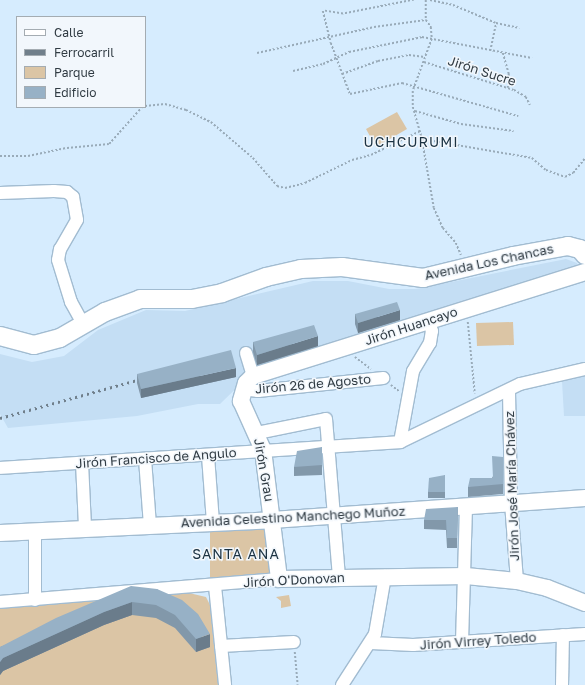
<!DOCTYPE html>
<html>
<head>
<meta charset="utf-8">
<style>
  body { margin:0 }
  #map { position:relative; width:585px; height:685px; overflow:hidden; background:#d6ecfe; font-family:"Golos Text",sans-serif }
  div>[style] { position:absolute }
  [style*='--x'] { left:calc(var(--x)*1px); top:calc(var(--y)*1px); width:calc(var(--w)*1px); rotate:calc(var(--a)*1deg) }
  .built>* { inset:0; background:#c4def4 }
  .green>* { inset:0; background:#dbc5a5 }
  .path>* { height:1.5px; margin-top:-0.75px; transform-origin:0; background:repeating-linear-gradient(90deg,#99abb9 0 2px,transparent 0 4px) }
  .roads { filter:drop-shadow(1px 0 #a2bcd1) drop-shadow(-1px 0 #a2bcd1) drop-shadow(0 1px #a2bcd1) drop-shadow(0 -1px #a2bcd1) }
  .minor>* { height:12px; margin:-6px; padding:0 6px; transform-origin:6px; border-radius:6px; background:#fff }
  .major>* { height:16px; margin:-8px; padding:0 8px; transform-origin:8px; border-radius:8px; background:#fff }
  .highway>* { height:18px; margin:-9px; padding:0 9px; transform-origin:9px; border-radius:9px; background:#fff }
  .rail>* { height:2.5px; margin-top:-1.25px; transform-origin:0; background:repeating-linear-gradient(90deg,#707f8b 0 2px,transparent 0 6px) }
  .wall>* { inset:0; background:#8298aa }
  .shaded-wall>* { inset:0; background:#6a7c8b }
  .building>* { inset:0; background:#97b1c6 }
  span { translate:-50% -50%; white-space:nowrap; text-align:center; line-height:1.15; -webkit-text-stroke:3px #f2f7fc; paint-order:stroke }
  .street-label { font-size:13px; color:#303b43 }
  .neighbourhood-label { font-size:14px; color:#1b3242; letter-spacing:1px }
  .legend { position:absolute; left:16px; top:16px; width:130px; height:92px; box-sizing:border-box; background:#f2f7fc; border:1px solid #a4acb2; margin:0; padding:5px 7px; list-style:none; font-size:12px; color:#303b43 }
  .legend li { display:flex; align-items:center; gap:8px; height:20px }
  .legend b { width:20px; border:1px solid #a4acb2 }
</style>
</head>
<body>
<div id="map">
  <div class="built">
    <i style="clip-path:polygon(566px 259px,577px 263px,578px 271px,255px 370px,220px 404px,198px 404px,137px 416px,8px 428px,0 414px,0 354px,32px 362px,64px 356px,98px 330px,146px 310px,185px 311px,313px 281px,348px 281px,389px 289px,416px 289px)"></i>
    <i style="clip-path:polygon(585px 376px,585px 416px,564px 416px,562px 381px)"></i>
  </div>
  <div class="green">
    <i style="clip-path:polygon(397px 112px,407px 129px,376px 147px,366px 129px)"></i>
    <i style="clip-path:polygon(513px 322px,514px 345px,477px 346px,476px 323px)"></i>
    <i style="clip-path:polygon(268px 524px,271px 576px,210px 581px,210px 529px)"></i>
    <i style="clip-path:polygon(189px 593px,206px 597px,210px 605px,218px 685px,0 685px,0 608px)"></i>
    <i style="clip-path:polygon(289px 595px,291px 606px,281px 608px,281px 601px,276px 597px)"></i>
  </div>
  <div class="path">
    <i style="--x:414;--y:0;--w:72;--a:168.8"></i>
    <i style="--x:343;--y:14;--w:20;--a:-171"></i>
    <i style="--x:323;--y:11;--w:33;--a:76"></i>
    <i style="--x:331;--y:43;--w:54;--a:69.6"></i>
    <i style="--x:350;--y:94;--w:53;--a:-11.9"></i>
    <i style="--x:402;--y:83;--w:121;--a:15.9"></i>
    <i style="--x:426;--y:0;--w:20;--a:90"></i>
    <i style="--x:426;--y:20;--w:9;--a:54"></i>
    <i style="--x:431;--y:27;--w:12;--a:85"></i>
    <i style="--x:432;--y:39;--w:55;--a:110.1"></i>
    <i style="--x:413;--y:91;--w:16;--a:90"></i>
    <i style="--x:413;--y:107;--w:33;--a:74"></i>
    <i style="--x:422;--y:139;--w:70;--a:80.1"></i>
    <i style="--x:434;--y:208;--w:22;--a:66"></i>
    <i style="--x:443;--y:228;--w:20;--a:49"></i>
    <i style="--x:456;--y:243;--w:13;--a:67"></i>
    <i style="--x:430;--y:0;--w:24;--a:12"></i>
    <i style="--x:453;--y:5;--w:47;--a:22.7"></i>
    <i style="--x:496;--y:23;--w:24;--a:12"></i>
    <i style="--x:490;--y:51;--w:29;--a:-78"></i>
    <i style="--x:257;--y:53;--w:120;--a:-12.5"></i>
    <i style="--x:374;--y:27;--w:52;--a:-7.7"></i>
    <i style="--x:503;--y:53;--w:22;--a:74"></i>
    <i style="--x:509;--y:74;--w:14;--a:94"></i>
    <i style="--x:424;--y:62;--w:94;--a:17.3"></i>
    <i style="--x:514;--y:90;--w:14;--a:30"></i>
    <i style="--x:526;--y:97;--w:9;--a:63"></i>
    <i style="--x:293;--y:71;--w:31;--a:-13"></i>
    <i style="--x:323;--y:64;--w:29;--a:-25"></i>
    <i style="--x:349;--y:52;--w:75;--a:-11.6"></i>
    <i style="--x:422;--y:37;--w:112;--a:10.8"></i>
    <i style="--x:342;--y:74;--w:38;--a:-20"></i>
    <i style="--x:378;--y:61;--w:32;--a:-11"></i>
    <i style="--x:409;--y:55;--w:16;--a:7"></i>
    <i style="--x:145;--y:106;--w:20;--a:-6"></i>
    <i style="--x:165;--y:104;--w:22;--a:16"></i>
    <i style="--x:186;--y:110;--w:28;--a:26"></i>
    <i style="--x:211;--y:122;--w:55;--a:40.6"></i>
    <i style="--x:253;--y:158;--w:37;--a:49"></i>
    <i style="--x:277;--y:186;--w:8;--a:14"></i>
    <i style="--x:285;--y:188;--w:21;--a:-14"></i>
    <i style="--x:305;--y:183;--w:52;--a:-26.1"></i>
    <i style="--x:352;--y:160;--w:20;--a:-15"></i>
    <i style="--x:371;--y:155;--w:55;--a:-26.1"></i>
    <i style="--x:415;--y:111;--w:48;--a:15.8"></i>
    <i style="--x:461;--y:124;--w:53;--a:7.5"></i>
    <i style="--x:422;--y:139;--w:112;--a:9.8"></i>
    <i style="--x:532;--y:158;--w:18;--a:41"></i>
    <i style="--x:546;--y:170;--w:20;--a:20"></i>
    <i style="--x:565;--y:177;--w:9;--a:-27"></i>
    <i style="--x:573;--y:173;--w:19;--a:-51"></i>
    <i style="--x:0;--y:156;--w:28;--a:0"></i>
    <i style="--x:28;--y:156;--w:40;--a:-12"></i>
    <i style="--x:67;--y:148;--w:42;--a:-5.4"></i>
    <i style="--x:109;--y:144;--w:50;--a:-48.3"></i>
    <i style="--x:468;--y:322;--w:72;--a:84.4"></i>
    <i style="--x:355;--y:357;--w:20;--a:37"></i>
    <i style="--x:391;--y:385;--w:10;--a:37"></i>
    <i style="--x:295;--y:652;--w:33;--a:85"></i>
  </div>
  <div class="roads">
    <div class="minor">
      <i style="--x:0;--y:193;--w:54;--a:-2.1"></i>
      <i style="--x:54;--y:191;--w:13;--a:4"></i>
      <i style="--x:67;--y:192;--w:8;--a:40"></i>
      <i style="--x:73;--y:197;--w:23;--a:80"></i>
      <i style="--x:77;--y:220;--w:34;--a:120"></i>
      <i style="--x:60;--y:249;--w:11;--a:100"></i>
      <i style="--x:58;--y:260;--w:44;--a:72.8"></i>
      <i style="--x:71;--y:302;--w:25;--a:61"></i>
      <i style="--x:246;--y:353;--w:24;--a:73"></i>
      <i style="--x:243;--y:389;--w:15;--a:8"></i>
      <i style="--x:258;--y:391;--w:126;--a:-5.9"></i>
      <i style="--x:509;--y:391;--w:112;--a:89"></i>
      <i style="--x:511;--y:503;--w:78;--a:85.6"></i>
      <i style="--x:257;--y:433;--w:70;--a:-11.5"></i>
      <i style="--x:326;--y:419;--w:159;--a:85.3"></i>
      <i style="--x:400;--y:442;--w:72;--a:-79.6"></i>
      <i style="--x:413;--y:371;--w:33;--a:-59"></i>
      <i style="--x:430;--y:343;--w:12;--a:-81"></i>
      <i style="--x:432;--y:331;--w:9;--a:-108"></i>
      <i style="--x:208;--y:456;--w:67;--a:85.7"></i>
      <i style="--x:145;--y:459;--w:66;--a:85.7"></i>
      <i style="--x:82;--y:463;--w:64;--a:87.3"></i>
      <i style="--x:0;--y:468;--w:401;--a:-3.7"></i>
      <i style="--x:400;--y:442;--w:133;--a:-25.8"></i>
      <i style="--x:520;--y:384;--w:67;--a:-13"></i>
      <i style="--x:215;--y:586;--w:100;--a:84.2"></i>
      <i style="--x:35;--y:600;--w:69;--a:-90"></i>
      <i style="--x:0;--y:602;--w:280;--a:-4.7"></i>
      <i style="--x:462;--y:642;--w:136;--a:-88.3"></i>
      <i style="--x:371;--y:643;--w:42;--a:2.7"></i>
      <i style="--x:413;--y:645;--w:172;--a:-3.7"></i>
      <i style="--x:221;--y:646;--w:73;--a:-3.1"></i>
      <i style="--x:342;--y:685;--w:61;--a:-57.1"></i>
      <i style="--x:375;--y:634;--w:59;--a:-80.2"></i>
      <i style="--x:562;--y:685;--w:50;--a:-88.9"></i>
    </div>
    <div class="major">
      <i style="--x:585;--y:272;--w:348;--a:162.6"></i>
      <i style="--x:253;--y:376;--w:10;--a:135"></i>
      <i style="--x:246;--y:383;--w:19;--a:106"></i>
      <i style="--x:241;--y:401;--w:54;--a:65.8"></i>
      <i style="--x:263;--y:450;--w:130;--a:82.9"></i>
      <i style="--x:279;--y:579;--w:187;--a:-0.9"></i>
      <i style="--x:466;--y:576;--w:51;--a:5.6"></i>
      <i style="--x:517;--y:581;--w:31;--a:13"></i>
      <i style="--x:547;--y:588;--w:41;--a:21.5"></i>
      <i style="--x:0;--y:533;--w:272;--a:-2.7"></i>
      <i style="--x:272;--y:520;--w:314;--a:-4"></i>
    </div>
    <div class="highway">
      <i style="--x:0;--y:336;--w:35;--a:15"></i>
      <i style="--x:34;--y:345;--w:27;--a:-15"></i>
      <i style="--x:60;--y:338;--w:52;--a:-30"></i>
      <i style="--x:105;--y:312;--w:37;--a:-20"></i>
      <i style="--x:140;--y:299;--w:52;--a:0"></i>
      <i style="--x:192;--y:299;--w:31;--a:-11"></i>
      <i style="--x:222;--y:293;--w:47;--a:-20"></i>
      <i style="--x:266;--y:277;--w:36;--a:-13"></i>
      <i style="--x:301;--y:269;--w:41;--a:-2.8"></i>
      <i style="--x:342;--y:267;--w:82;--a:7.7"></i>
      <i style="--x:423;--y:278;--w:93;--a:-13.7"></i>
      <i style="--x:513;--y:256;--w:56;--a:-10.3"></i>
      <i style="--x:568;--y:246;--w:12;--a:14"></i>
      <i style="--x:580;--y:249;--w:8;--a:50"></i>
    </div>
  </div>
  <div class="rail">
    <i style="--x:0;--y:418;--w:154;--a:-15.5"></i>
  </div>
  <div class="wall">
    <i style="clip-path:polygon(355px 314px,400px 320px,358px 333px,355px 324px)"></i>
    <i style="clip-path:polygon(253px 342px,318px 346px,257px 365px,253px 352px)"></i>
    <i style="clip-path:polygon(137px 374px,236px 377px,141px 398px,137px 383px)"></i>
    <i style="clip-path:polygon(322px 447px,322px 475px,294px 476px,294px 467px)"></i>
    <i style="clip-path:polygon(503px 457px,503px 494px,468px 497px,468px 487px,492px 478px)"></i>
    <i style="clip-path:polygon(445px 475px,445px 498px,428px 498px,428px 492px)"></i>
    <i style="clip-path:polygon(458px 507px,457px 548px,447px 548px,446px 530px,424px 529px,424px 520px)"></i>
    <i style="clip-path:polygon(157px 589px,210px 647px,196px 652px,175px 628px,156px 618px,132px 615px,104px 625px,3px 671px,0 675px,0 647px)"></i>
  </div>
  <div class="shaded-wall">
    <i style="clip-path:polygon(400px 310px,400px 320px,358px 333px,358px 323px)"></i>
    <i style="clip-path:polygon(318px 336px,318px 346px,257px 365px,257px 355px)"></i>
    <i style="clip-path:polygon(236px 368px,236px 377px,141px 398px,141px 389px)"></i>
    <i style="clip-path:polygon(132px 602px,132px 615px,104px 625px,3px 671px,0 675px,0 662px,3px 658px,104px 612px)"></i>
    <i style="clip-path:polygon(210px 634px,210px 647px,196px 652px,196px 639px)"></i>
  </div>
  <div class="building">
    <i style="clip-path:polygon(397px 302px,400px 310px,358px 323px,355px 314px)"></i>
    <i style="clip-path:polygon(314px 325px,318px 336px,257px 355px,253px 342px)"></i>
    <i style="clip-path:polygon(231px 350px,236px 368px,141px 389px,137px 374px)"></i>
    <i style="clip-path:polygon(322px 447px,322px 465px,294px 467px,297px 451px)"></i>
    <i style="clip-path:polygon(492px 456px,503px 457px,503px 484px,468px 487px,470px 478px,493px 478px)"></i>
    <i style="clip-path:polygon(445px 475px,445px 492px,428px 492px,429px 478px)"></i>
    <i style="clip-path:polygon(458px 507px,457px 538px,447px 538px,446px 520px,424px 520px,426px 509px)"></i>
    <i style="clip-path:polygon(131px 586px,157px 589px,182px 600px,198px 614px,210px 634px,196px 639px,175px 615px,156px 605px,132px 602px,104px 612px,3px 658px,0 662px,0 647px,56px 618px)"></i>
  </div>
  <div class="street-label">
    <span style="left:482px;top:71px;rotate:18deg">Jirón Sucre</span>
    <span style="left:489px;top:262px;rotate:-12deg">Avenida Los Chancas</span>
    <span style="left:411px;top:326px;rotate:-18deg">Jirón Huancayo</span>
    <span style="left:313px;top:384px;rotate:-5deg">Jirón 26 de Agosto</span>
    <span style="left:156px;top:458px;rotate:-4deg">Jirón Francisco de Angulo</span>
    <span style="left:264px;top:470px;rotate:80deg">Jirón Grau</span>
    <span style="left:512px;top:486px;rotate:-92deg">Jirón José María Chávez</span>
    <span style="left:293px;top:517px;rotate:-3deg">Avenida Celestino Manchego Muñoz</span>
    <span style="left:294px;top:580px;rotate:-3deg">Jirón O'Donovan</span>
    <span style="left:478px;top:641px;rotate:-4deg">Jirón Virrey Toledo</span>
  </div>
  <div class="neighbourhood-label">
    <span style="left:411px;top:142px">UCHCURUMI</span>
    <span style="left:236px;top:554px">SANTA ANA</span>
  </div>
  <ul class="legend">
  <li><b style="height:5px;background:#fff"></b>Calle</li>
  <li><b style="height:5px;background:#707f8b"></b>Ferrocarril</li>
  <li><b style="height:11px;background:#dbc5a5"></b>Parque</li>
  <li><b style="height:11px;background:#97b1c6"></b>Edificio</li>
  </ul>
</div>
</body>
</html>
